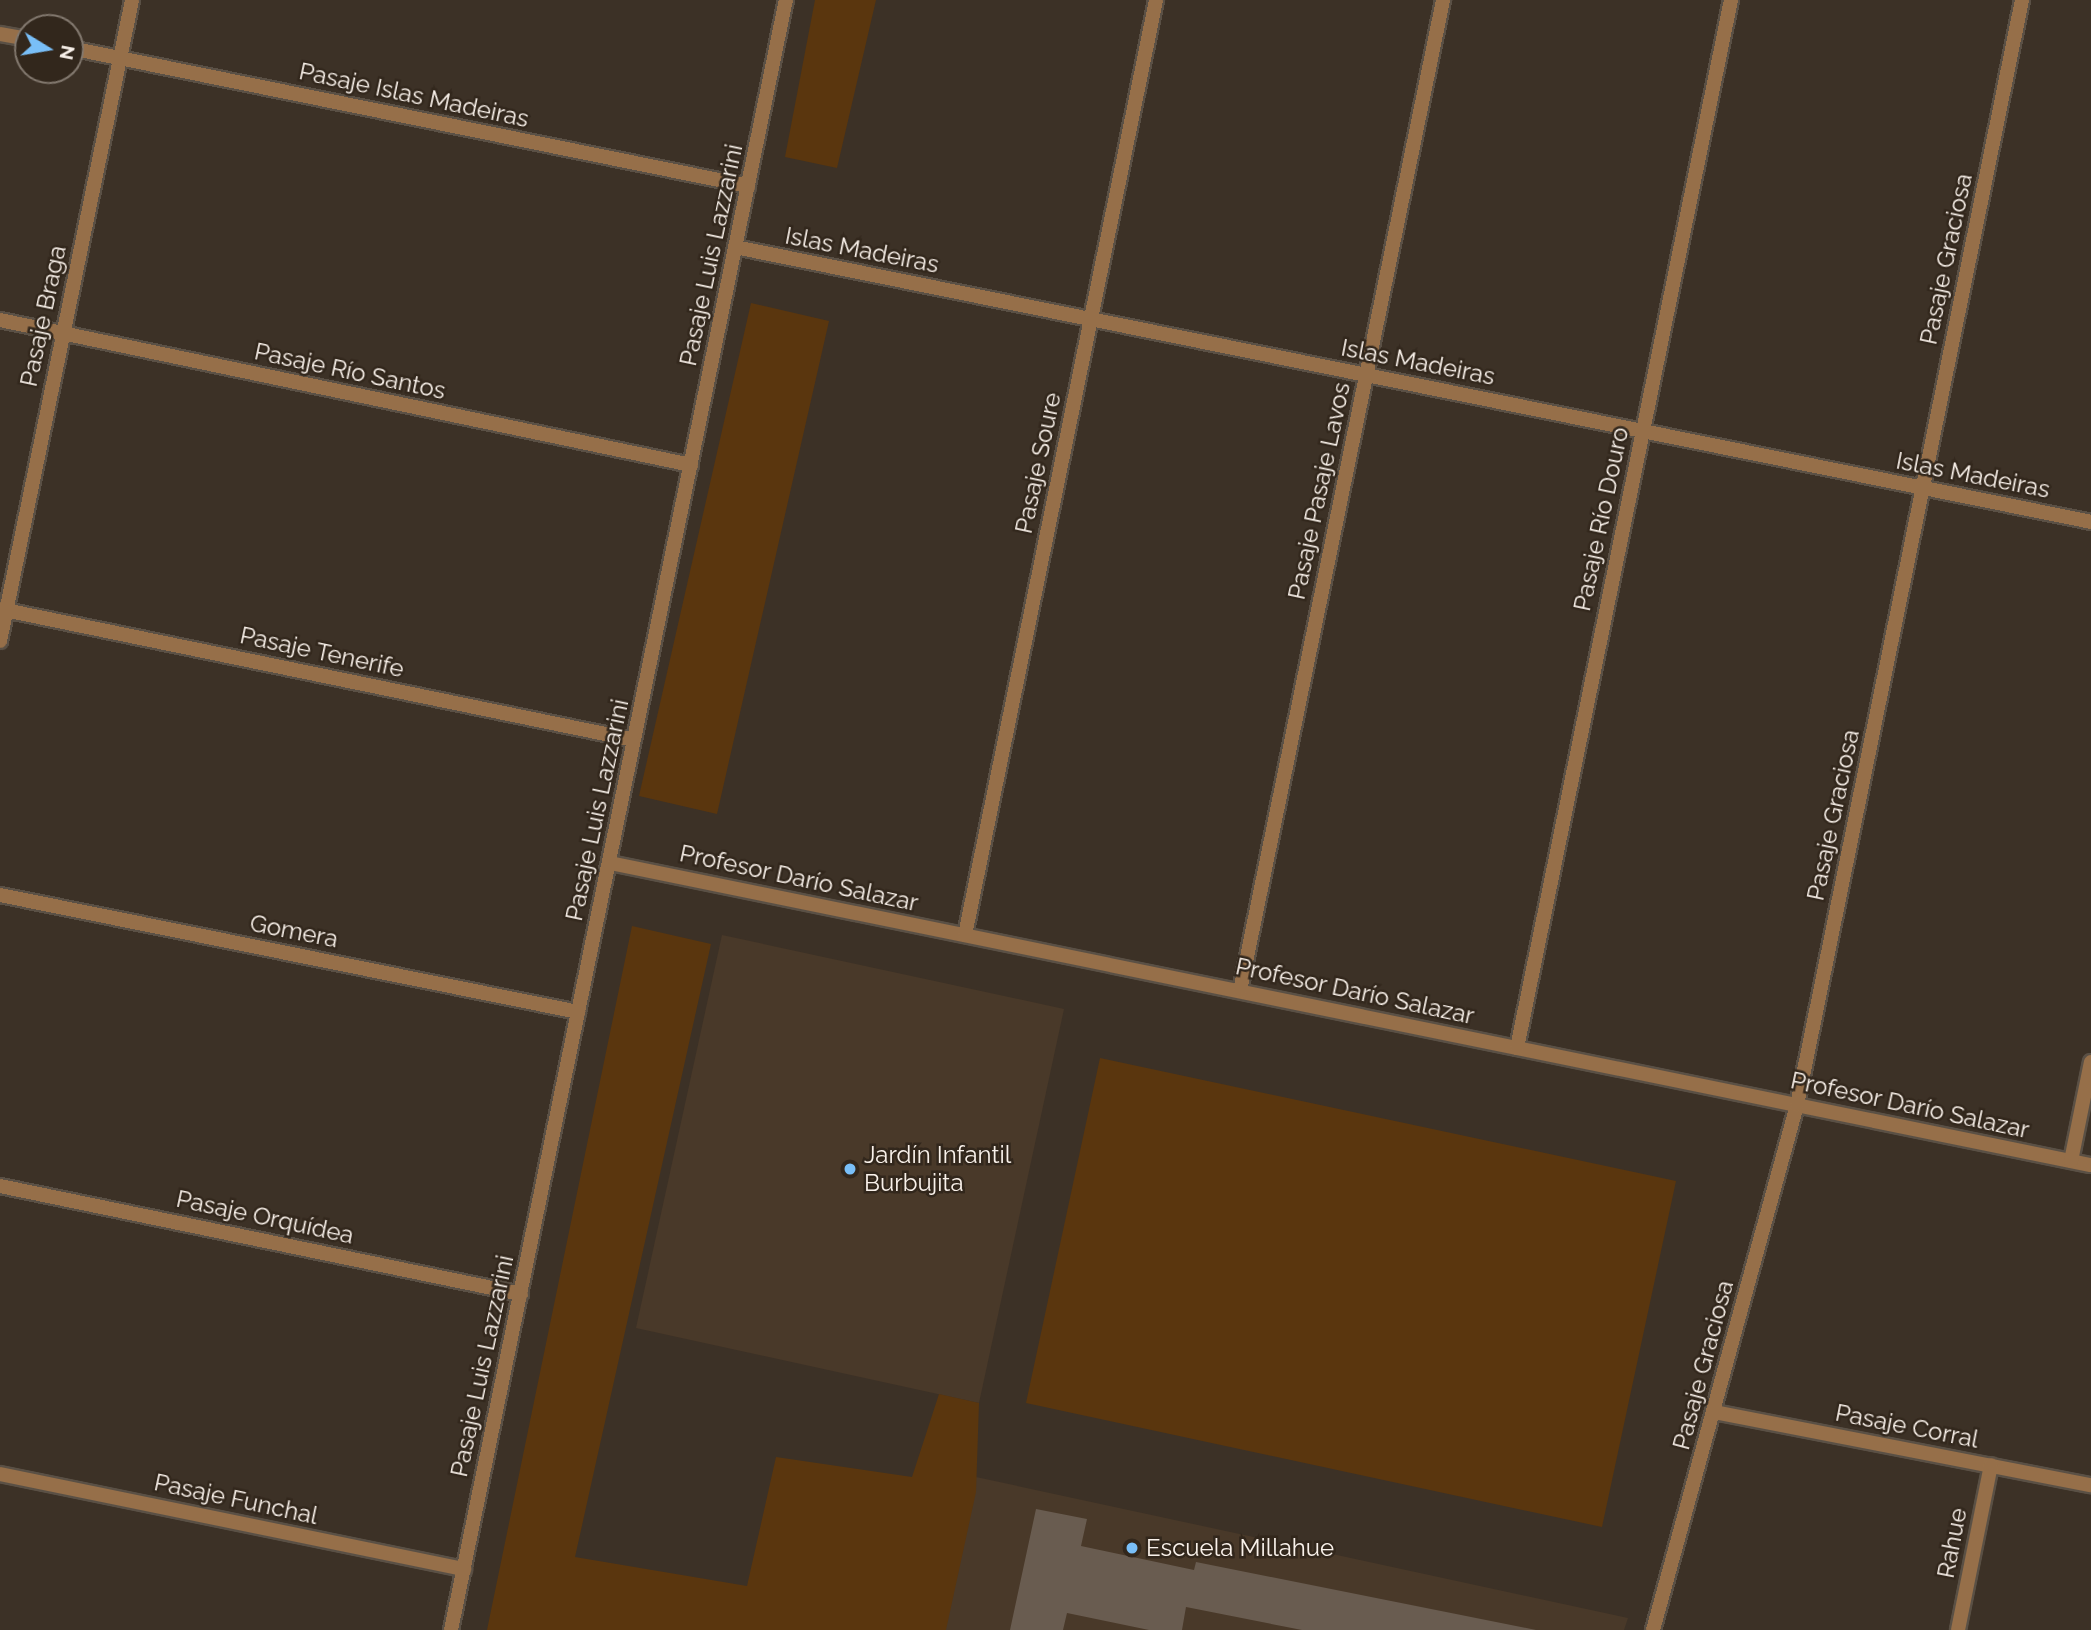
<!DOCTYPE html>
<html>
<head>
<meta charset="utf-8">
<style>
  body { margin:0 }
  #map { position:relative; width:2091px; height:1630px; overflow:hidden; background:#3c3126; font-family:Raleway,sans-serif }
  div>[style] { position:absolute }
  [style*='--x'] { left:calc(var(--x)*1px); top:calc(var(--y)*1px); width:calc(var(--w)*1px); rotate:calc(var(--a)*1deg) }
  .built>* { inset:0; background:#493929 }
  .green>* { inset:0; background:#5a360e }
  .building>* { inset:0; background:#695c50 }
  .roads { filter:drop-shadow(2px 0 #5a5045) drop-shadow(-2px 0 #5a5045) drop-shadow(0 2px #5a5045) drop-shadow(0 -2px #5a5045) }
  .minor>* { height:14px; margin:-7px; padding:0 7px; transform-origin:7px; border-radius:7px; background:#966f49 }
  .dots>* { width:19px; height:19px; translate:-50% -50%; box-sizing:border-box; border:4px solid #32271c; border-radius:50% }
  span { translate:-50% -50%; white-space:nowrap; text-align:center; line-height:1.15; -webkit-text-stroke:5px #32271c; paint-order:stroke }
  .street-label { font-size:24px; color:#f9f1ea }
  .poi-label { font-size:24px; color:#f9f1ea }
  .left { translate:0 -50%; text-align:left }
  .north { position:absolute; left:14px; top:14px; width:70px; height:70px; box-sizing:border-box; background:#32271c; border:2px solid #82786e; border-radius:50%; rotate:101deg; font-size:19px; font-weight:700; line-height:28px; text-align:center; color:#f9f1ea }
  .north::after { content:''; display:block; margin:auto; width:24px; height:32px; background:#79bff8; clip-path:polygon(50% 0,100% 100%,50% 72%,0 100%) }
</style>
</head>
<body>
<div id="map">
  <div class="built">
    <i style="clip-path:polygon(722px 935px,1064px 1009px,979px 1403px,636px 1328px)"></i>
    <i style="clip-path:polygon(976px 1477px,1628px 1618px,1624px 1630px,945px 1630px)"></i>
  </div>
  <div class="green">
    <i style="clip-path:polygon(815px 0,876px 0,837px 168px,785px 157px)"></i>
    <i style="clip-path:polygon(751px 303px,829px 321px,717px 814px,639px 796px)"></i>
    <i style="clip-path:polygon(632px 926px,711px 944px,575px 1557px,747px 1586px,776px 1457px,912px 1477px,939px 1394px,979px 1403px,976px 1492px,946px 1630px,487px 1630px)"></i>
    <i style="clip-path:polygon(1100px 1058px,1676px 1181px,1602px 1527px,1026px 1403px)"></i>
  </div>
  <div class="building">
    <i style="clip-path:polygon(1036px 1509px,1087px 1519px,1081px 1546px,1194px 1570px,1196px 1562px,1536px 1630px,1302px 1630px,1186px 1607px,1182px 1630px,1149px 1630px,1067px 1613px,1063px 1630px,1010px 1630px)"></i>
  </div>
  <div class="roads">
    <div class="minor">
      <i style="--x:0;--y:34;--w:28;--a:10"></i>
      <i style="--x:70;--y:48;--w:692;--a:11.5"></i>
      <i style="--x:735;--y:247;--w:1384;--a:11.46"></i>
      <i style="--x:0;--y:320;--w:706;--a:11.85"></i>
      <i style="--x:0;--y:609;--w:647;--a:11.67"></i>
      <i style="--x:0;--y:641;--w:654;--a:-78.36"></i>
      <i style="--x:610;--y:863;--w:1511;--a:11.53"></i>
      <i style="--x:0;--y:895;--w:590;--a:11.44"></i>
      <i style="--x:965;--y:935;--w:954;--a:-78.45"></i>
      <i style="--x:1240;--y:991;--w:1012;--a:-78.42"></i>
      <i style="--x:1517;--y:1048;--w:1070;--a:-78.46"></i>
      <i style="--x:2071;--y:1161;--w:101;--a:-78.6"></i>
      <i style="--x:0;--y:1186;--w:532;--a:11.71"></i>
      <i style="--x:1714;--y:1412;--w:384;--a:11"></i>
      <i style="--x:0;--y:1474;--w:474;--a:11.6"></i>
      <i style="--x:451;--y:1630;--w:1664;--a:-78.39"></i>
      <i style="--x:1653;--y:1630;--w:544;--a:-74.66"></i>
      <i style="--x:1797;--y:1105;--w:1128;--a:-78.49"></i>
      <i style="--x:1958;--y:1630;--w:168;--a:-78.7"></i>
    </div>
  </div>
  <div class="dots">
    <i style="left:850px;top:1169px;background:#79bff8"></i>
    <i style="left:1132px;top:1548px;background:#79bff8"></i>
  </div>
  <div class="street-label">
    <span style="left:414px;top:95px;rotate:12deg">Pasaje Islas Madeiras</span>
    <span style="left:862px;top:250px;rotate:11deg">Islas Madeiras</span>
    <span style="left:711px;top:255px;rotate:-78deg">Pasaje Luis Lazzarini</span>
    <span style="left:1946px;top:259px;rotate:-78deg">Pasaje Graciosa</span>
    <span style="left:43px;top:316px;rotate:-78deg">Pasaje Braga</span>
    <span style="left:1418px;top:362px;rotate:11deg">Islas Madeiras</span>
    <span style="left:350px;top:371px;rotate:12deg">Pasaje Río Santos</span>
    <span style="left:1038px;top:463px;rotate:-78deg">Pasaje Soure</span>
    <span style="left:1973px;top:475px;rotate:11deg">Islas Madeiras</span>
    <span style="left:1319px;top:491px;rotate:-78deg">Pasaje Pasaje Lavos</span>
    <span style="left:1601px;top:519px;rotate:-78deg">Pasaje Río Douro</span>
    <span style="left:322px;top:652px;rotate:12deg">Pasaje Tenerife</span>
    <span style="left:597px;top:810px;rotate:-78deg">Pasaje Luis Lazzarini</span>
    <span style="left:1833px;top:815px;rotate:-78deg">Pasaje Graciosa</span>
    <span style="left:799px;top:878px;rotate:12deg">Profesor Darío Salazar</span>
    <span style="left:294px;top:931px;rotate:11deg">Gomera</span>
    <span style="left:1355px;top:991px;rotate:12deg">Profesor Darío Salazar</span>
    <span style="left:1910px;top:1105px;rotate:12deg">Profesor Darío Salazar</span>
    <span style="left:265px;top:1217px;rotate:12deg">Pasaje Orquídea</span>
    <span style="left:1703px;top:1365px;rotate:-75deg">Pasaje Graciosa</span>
    <span style="left:482px;top:1366px;rotate:-78deg">Pasaje Luis Lazzarini</span>
    <span style="left:1907px;top:1426px;rotate:11deg">Pasaje Corral</span>
    <span style="left:236px;top:1499px;rotate:12deg">Pasaje Funchal</span>
    <span style="left:1952px;top:1543px;rotate:-79deg">Rahue</span>
  </div>
  <div class="poi-label">
    <span class="left" style="left:864px;top:1169px">Jardín Infantil<br>Burbujita</span>
    <span class="left" style="left:1146px;top:1548px">Escuela Millahue</span>
  </div>
  <div class="north">N</div>
</div>
</body>
</html>
